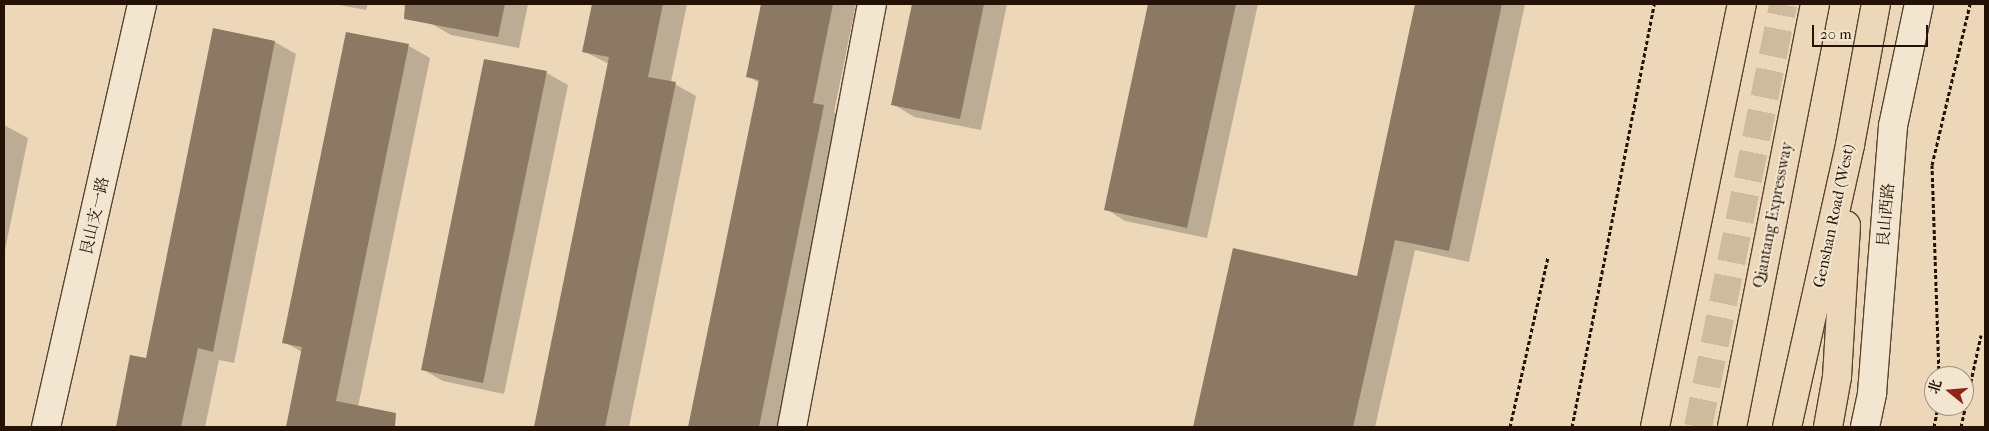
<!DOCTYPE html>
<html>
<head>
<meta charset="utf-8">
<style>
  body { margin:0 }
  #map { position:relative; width:1989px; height:431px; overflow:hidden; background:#ecd8b8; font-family:"IM FELL French Canon","Noto Serif SC",serif }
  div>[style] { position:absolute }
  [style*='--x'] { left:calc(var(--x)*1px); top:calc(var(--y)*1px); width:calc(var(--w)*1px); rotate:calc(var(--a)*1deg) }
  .shadow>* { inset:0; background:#0003 }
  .building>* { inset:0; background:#8c7963 }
  .trunk-tunnel>* { height:28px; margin-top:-14px; transform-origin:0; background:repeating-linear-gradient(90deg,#ceba9d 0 28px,transparent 0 42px) }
  .path>* { height:3px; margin-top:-1.5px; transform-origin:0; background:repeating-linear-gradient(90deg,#251206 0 4px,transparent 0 6.5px) }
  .roads { filter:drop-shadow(1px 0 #574432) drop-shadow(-1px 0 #574432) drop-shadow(0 1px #574432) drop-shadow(0 -1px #574432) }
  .minor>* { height:28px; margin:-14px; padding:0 14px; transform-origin:14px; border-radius:14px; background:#f3e6d1 }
  .primary>* { height:28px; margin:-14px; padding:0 14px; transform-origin:14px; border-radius:14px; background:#ecd8b8 }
  .trunk>* { height:28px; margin:-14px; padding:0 14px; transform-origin:14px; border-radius:14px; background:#ecd8b8 }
  span { translate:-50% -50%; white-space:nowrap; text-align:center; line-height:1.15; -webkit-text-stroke:4px #f3e6d1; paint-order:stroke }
  .street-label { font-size:16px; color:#251206 }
  .frame { position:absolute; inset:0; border:5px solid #251206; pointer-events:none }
  .north { position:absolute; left:1924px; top:366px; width:50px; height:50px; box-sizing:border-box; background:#f3e6d1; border:1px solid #a19180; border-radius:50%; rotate:287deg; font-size:14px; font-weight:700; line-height:20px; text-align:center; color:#251206 }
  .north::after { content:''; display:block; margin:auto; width:18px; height:22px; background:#8f2418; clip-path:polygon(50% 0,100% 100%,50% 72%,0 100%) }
  .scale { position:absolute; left:1812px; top:25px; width:116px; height:22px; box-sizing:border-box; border:2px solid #251206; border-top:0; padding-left:6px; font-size:15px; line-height:18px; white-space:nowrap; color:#251206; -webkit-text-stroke:4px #f3e6d1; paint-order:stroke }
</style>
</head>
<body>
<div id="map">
  <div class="shadow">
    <i style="clip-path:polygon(333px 4px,368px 4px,366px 10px)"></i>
    <i style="clip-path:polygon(434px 4px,528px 4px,519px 48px,451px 35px,430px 23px)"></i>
    <i style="clip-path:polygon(593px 4px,687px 4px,671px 82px,696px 96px,629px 427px,535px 427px,609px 64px,583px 51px)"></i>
    <i style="clip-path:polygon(763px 4px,856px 4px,834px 112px,845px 118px,782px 427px,689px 427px,759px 83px,748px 76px)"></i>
    <i style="clip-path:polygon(913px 4px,1007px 4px,981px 130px,914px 117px,893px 104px)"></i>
    <i style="clip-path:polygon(1149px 4px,1258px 4px,1207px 238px,1125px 221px,1106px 209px)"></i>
    <i style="clip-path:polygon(1417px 4px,1525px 4px,1469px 262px,1415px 250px,1375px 427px,1194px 427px,1234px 250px,1358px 277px)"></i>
    <i style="clip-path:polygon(214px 30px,275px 42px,296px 54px,234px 363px,219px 360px,205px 427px,117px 427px,131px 356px,147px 359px)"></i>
    <i style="clip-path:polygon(409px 46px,430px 58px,358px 407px,377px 418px,375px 427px,287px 427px,302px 352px,284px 342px)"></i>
    <i style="clip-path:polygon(547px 73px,568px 85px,504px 394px,443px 381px,422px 369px)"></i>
    <i style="clip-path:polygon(4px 125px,28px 138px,4px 255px)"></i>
  </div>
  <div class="building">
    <i style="clip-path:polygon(405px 4px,505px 4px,498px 37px,404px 19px)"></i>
    <i style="clip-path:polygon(592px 4px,663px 4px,648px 77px,676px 82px,605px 427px,534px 427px,609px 57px,582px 52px)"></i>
    <i style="clip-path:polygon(761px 4px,833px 4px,813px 103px,824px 105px,759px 427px,688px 427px,759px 80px,746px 77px)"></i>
    <i style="clip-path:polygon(912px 4px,984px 4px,960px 119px,891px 105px)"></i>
    <i style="clip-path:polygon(1148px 4px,1236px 4px,1187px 228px,1104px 210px)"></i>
    <i style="clip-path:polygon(1415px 4px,1502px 4px,1449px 251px,1395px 240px,1353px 427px,1193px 427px,1233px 248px,1357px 276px)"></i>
    <i style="clip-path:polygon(213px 28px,275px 41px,213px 352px,198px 348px,181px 427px,116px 427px,130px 355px,146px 358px)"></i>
    <i style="clip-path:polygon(346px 32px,409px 44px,336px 401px,396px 413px,395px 427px,286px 427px,302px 347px,282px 343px)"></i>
    <i style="clip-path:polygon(484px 59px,547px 71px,483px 383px,421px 370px)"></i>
  </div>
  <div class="trunk-tunnel">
    <i style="--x:1698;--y:427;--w:431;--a:-78.6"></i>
  </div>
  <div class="path">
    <i style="--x:1939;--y:376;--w:211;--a:-91.9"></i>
    <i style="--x:1932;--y:165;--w:165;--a:-76.7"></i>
    <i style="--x:1510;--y:427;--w:174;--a:-77.4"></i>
    <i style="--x:1572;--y:427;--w:431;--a:-79"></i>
    <i style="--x:1934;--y:427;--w:21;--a:-79"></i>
    <i style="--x:1961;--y:427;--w:94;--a:-77.7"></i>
  </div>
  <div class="roads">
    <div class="minor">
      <i style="--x:46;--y:427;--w:434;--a:-77.2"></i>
      <i style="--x:792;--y:427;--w:430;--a:-79.3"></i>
      <i style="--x:1865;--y:427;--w:35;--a:-78"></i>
      <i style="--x:1872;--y:393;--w:268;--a:-85.5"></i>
      <i style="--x:1893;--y:126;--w:125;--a:-78"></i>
    </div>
    <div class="primary">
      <i style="--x:1655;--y:427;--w:432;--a:-78.4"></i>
      <i style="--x:1787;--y:427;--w:289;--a:-77.4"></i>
      <i style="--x:1850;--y:145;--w:143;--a:-79.6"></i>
      <i style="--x:1828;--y:427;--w:51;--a:-79.8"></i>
      <i style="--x:1837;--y:377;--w:152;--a:-86.6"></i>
    </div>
    <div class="trunk">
      <i style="--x:1732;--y:427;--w:431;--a:-78.9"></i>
    </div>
  </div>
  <div class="street-label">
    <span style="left:1773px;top:215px;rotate:-79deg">Qiantang Expressway</span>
    <span style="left:1886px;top:215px;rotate:-85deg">艮山西路</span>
    <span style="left:95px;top:216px;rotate:-77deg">艮山支一路</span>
    <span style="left:1834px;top:216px;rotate:-78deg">Genshan Road (West)</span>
  </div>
  <div class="frame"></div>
  <div class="north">北</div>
  <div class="scale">20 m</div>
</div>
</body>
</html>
